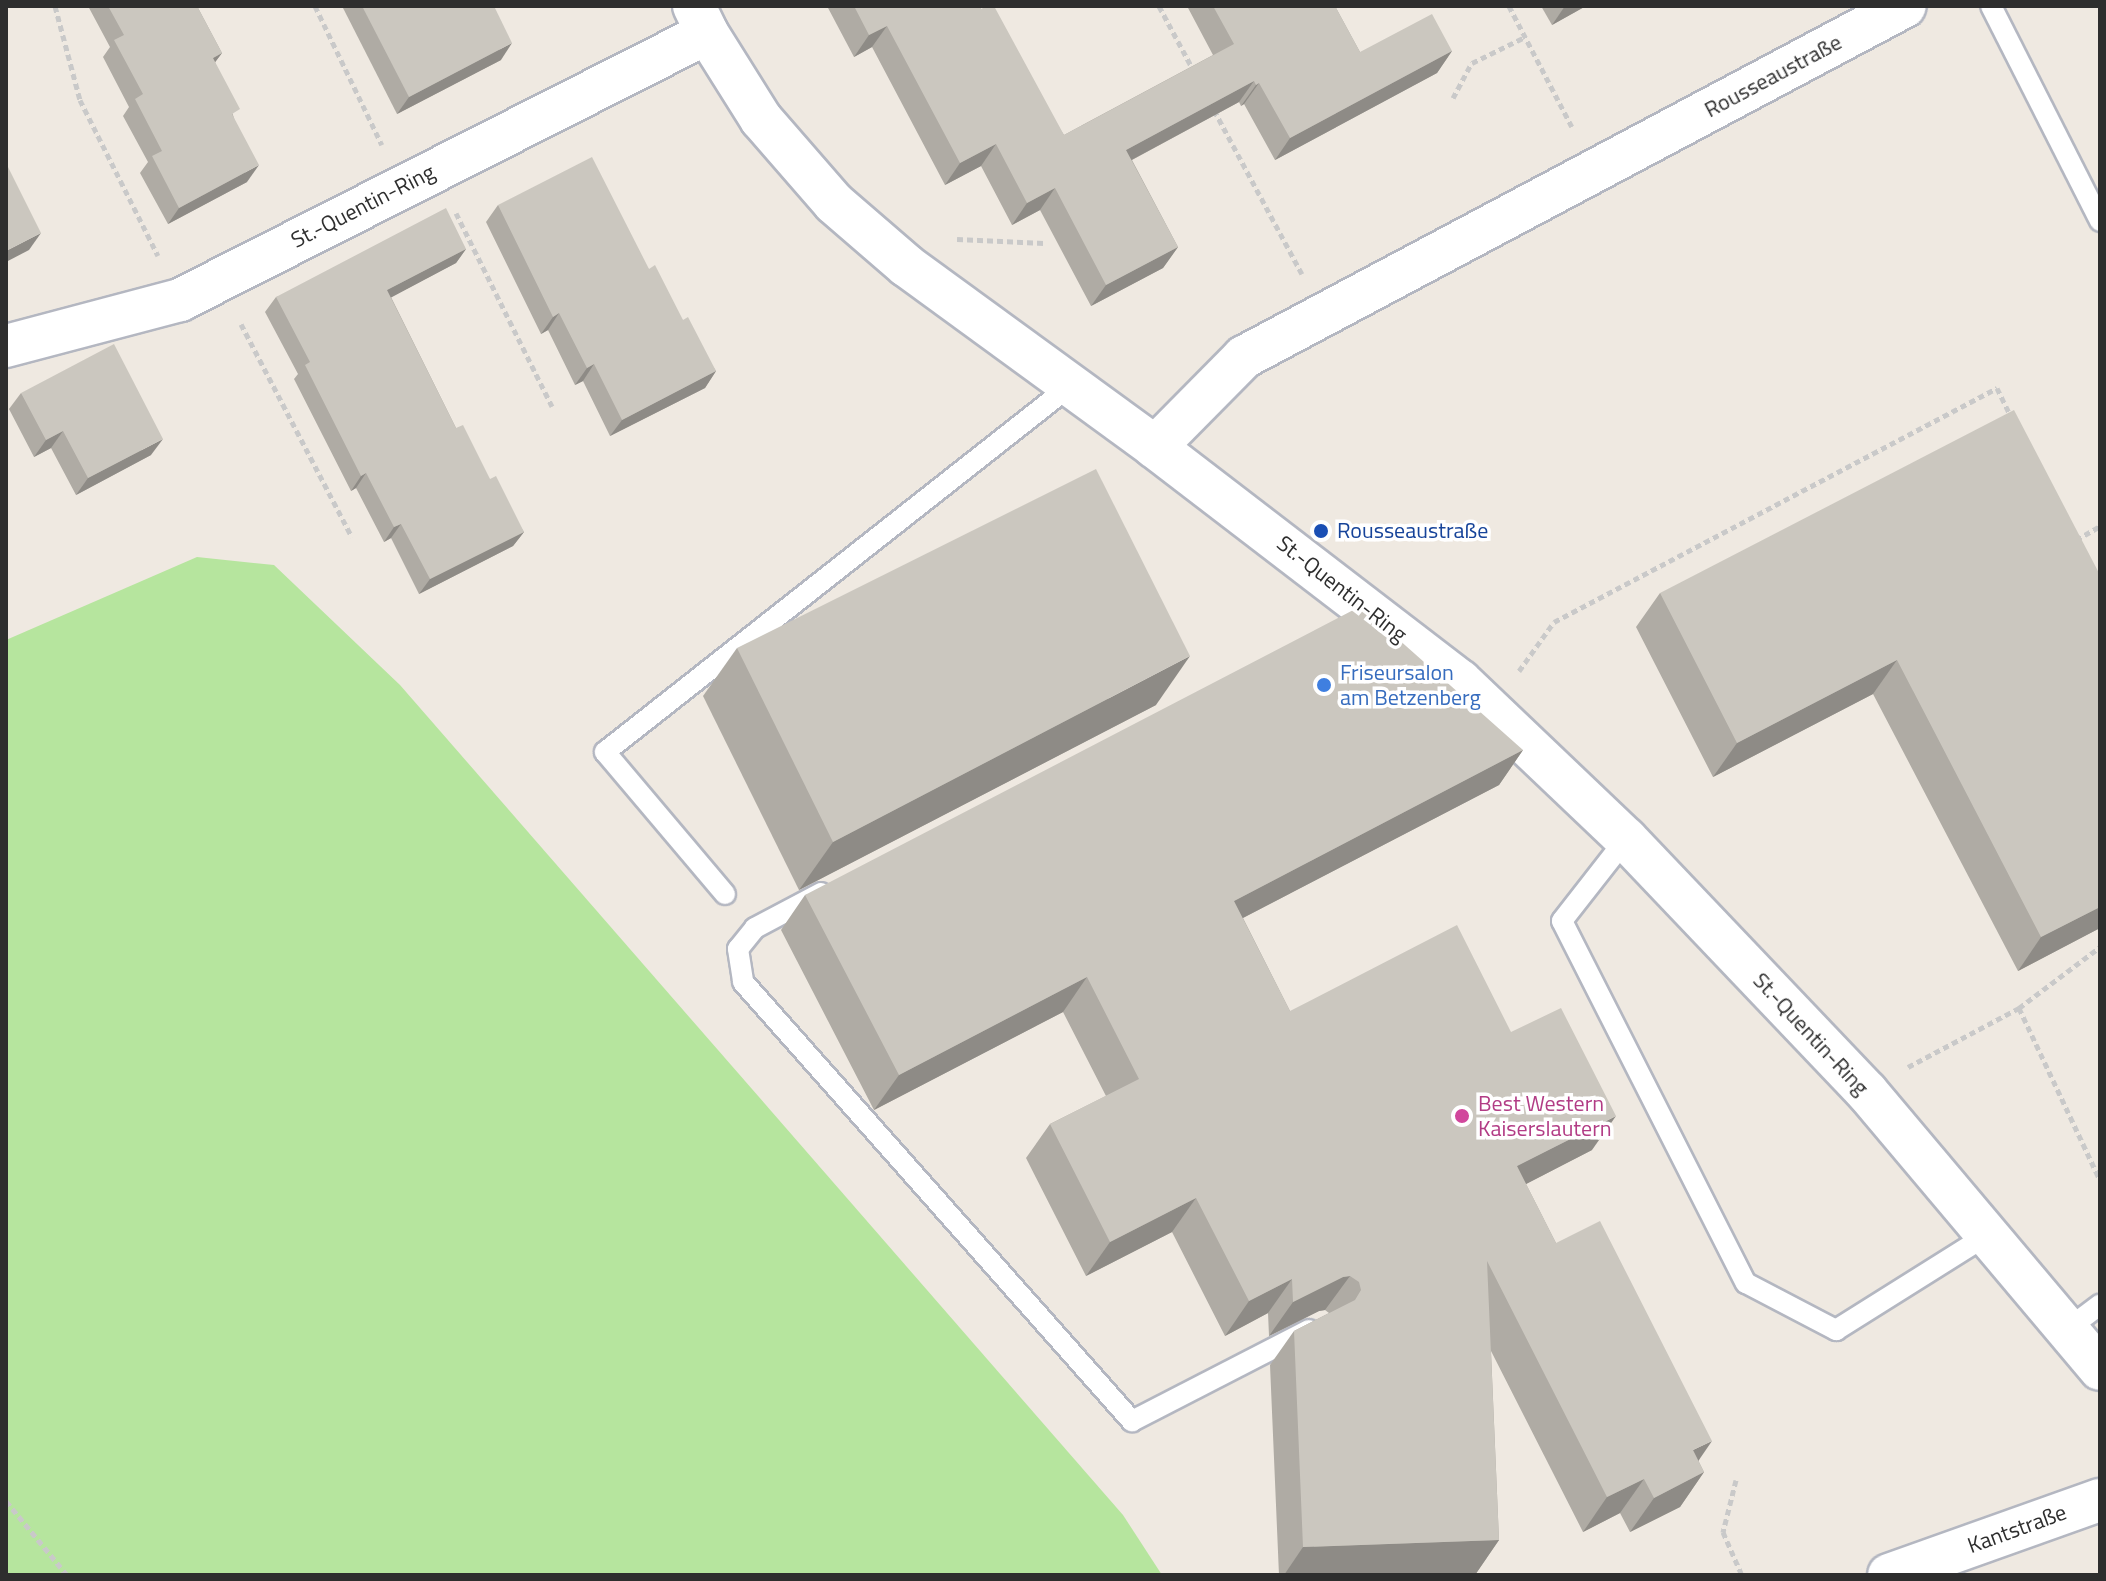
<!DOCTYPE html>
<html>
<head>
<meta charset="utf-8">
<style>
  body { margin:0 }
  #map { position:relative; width:2106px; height:1581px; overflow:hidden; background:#efe9e1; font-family:"Titillium Web",sans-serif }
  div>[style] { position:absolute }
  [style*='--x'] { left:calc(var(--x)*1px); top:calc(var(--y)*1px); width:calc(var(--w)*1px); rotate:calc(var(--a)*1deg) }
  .green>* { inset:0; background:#b6e59e }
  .path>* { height:5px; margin-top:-2.5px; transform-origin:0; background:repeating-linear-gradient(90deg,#c9c9c9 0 6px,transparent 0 10px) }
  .roads { filter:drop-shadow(2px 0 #b4b7c1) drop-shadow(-2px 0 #b4b7c1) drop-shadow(0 2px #b4b7c1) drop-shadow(0 -2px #b4b7c1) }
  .lane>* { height:20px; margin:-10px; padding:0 10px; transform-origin:10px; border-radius:10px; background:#fff }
  .street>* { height:42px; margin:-21px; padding:0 21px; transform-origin:21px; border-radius:21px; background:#fff }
  .wall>* { inset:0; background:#afaba4 }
  .shaded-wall>* { inset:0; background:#8e8b86 }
  .building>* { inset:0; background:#cbc7bf }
  .dots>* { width:22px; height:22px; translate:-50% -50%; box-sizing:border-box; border:4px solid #fff; border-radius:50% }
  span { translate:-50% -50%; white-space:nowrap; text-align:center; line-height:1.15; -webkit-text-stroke:7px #fff; paint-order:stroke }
  .street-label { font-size:22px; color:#2e2e2e }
  .transit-label { font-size:22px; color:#164399 }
  .left { translate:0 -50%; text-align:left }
  .shop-label { font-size:22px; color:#366cbe }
  .hotel-label { font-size:22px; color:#b23c85 }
  .frame { position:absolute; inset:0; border:8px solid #2e2e2e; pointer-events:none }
</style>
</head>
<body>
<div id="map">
  <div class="green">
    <i style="clip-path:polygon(197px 557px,274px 565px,400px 685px,1123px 1515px,1162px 1575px,6px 1575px,6px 640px)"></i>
  </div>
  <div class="path">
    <i style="--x:55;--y:6;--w:97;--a:75.1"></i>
    <i style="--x:80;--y:100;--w:174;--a:63.4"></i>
    <i style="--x:315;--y:6;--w:154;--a:64.3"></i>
    <i style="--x:1159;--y:6;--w:76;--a:61.8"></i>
    <i style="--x:1509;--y:6;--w:136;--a:62.5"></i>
    <i style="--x:1453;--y:98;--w:40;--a:-62"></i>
    <i style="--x:1472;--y:63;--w:59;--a:-26.1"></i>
    <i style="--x:1214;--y:110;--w:186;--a:61.8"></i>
    <i style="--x:456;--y:213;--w:216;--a:63.6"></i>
    <i style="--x:957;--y:239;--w:87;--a:2.6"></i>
    <i style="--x:241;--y:324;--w:240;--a:62.5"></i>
    <i style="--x:2076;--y:540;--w:28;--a:-30"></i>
    <i style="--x:1519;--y:671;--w:60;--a:-54.5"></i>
    <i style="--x:1554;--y:622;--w:501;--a:-27.84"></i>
    <i style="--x:1997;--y:388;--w:32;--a:64"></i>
    <i style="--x:2019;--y:1008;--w:190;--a:64.8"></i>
    <i style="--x:1908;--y:1067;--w:126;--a:-28"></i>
    <i style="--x:2019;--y:1008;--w:101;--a:-37"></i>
    <i style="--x:1736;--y:1480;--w:54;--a:104"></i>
    <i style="--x:1723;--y:1532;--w:45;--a:66.3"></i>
    <i style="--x:6;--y:1501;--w:96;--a:50.5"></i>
  </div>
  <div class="roads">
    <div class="lane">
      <i style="--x:1991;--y:6;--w:241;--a:63.1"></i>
      <i style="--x:1626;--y:839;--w:104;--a:128"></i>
      <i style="--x:1562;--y:921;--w:406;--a:63.1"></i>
      <i style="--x:1746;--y:1283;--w:102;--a:27.6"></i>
      <i style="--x:1836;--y:1330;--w:181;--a:-32.1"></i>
      <i style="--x:821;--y:893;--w:75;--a:152.1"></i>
      <i style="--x:755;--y:928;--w:27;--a:129"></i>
      <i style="--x:738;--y:949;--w:33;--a:81"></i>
      <i style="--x:743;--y:982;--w:587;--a:48.46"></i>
      <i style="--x:1132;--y:1421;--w:199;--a:-27.2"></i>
      <i style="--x:725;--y:894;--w:186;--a:-130.2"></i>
      <i style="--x:605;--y:752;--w:592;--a:-38.21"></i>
      <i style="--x:2069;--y:1328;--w:39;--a:-37"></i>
    </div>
    <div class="street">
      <i style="--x:694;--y:6;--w:30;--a:64"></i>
      <i style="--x:707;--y:33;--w:102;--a:57.9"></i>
      <i style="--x:761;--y:119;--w:111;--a:49"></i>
      <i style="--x:834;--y:203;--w:96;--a:40.8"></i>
      <i style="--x:907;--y:266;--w:307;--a:36.1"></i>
      <i style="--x:1155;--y:447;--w:384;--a:37.5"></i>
      <i style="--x:1460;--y:681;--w:229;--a:43.6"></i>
      <i style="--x:1626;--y:839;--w:349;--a:46.4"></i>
      <i style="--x:1867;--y:1092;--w:362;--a:49.9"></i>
      <i style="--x:6;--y:346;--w:180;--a:-14.8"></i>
      <i style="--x:180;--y:300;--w:591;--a:-26.87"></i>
      <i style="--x:1155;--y:447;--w:127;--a:-45.3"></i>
      <i style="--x:1244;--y:357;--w:748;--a:-27.97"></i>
      <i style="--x:1889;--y:1575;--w:224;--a:-19.6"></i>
    </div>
  </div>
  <div class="wall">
    <i style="clip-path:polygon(88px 6px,197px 6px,222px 53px,215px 62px,234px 118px,247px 182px,168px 224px,140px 173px,148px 162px,123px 116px,129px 107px,103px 57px,110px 47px)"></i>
    <i style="clip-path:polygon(342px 6px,494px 6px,501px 60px,397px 114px)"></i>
    <i style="clip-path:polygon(827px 6px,979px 6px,1064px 135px,1213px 55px,1187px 6px,1335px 6px,1360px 52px,1452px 51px,1437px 73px,1275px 160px,1244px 104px,1241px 106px,1239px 102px,1132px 160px,1178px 247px,1163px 268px,1091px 306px,1040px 210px,1012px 225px,981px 166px,945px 185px,872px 47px,854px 57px)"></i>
    <i style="clip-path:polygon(1541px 6px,1586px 6px,1552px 25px)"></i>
    <i style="clip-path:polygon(498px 205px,649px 269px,716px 371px,705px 388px,610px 436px,583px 381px,575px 385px,548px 330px,541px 334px,486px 222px)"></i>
    <i style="clip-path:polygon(466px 249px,456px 263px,391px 297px,456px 428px,524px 532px,513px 546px,419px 594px,391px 538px,384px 542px,356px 488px,351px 491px,294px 379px,298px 374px,265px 312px,276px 297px)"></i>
    <i style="clip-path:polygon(21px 393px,151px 455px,76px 495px,51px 448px,34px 457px,9px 409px)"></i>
    <i style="clip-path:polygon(2100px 575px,2100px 928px,2018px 971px,1873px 694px,1713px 777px,1636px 627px,1660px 593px)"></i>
    <i style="clip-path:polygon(737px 648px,1156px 705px,799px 890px,703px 696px)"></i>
    <i style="clip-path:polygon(1523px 750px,1499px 785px,1243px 918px,1290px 1011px,1511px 1032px,1592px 1150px,1526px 1184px,1556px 1243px,1698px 1460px,1704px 1472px,1680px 1507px,1630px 1532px,1620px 1513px,1583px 1532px,1491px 1351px,1499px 1540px,1475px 1575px,1279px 1575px,1270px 1365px,1294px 1331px,1329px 1313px,1325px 1310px,1319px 1311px,1269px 1336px,1268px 1313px,1225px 1336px,1172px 1232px,1086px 1276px,1026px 1158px,1050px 1124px,1106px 1096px,1063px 1012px,874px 1110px,781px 930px,805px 895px)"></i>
  </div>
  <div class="shaded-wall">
    <i style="clip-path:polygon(1565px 6px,1586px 6px,1552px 25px)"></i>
    <i style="clip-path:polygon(887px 26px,872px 47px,854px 57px,869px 35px)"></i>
    <i style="clip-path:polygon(512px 43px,501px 60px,397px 114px,409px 97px)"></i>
    <i style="clip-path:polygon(1452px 51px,1437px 73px,1275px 160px,1290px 138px)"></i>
    <i style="clip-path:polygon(222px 53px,210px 69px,213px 58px)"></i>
    <i style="clip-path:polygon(1254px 81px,1239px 102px,1111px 171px,1126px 150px)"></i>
    <i style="clip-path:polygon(1259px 83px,1244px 104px,1241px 106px,1256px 85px)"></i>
    <i style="clip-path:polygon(996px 144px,981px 166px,945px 185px,960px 163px)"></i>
    <i style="clip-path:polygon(259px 165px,247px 182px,168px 224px,179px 208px)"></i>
    <i style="clip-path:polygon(1055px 188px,1040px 210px,1012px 225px,1027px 203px)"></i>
    <i style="clip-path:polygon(41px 233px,29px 250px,6px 262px,6px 251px)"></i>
    <i style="clip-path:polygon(1178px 247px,1163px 268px,1091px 306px,1106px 285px)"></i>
    <i style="clip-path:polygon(466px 249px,456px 263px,377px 305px,387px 290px)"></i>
    <i style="clip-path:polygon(559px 313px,548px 330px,541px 334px,553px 317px)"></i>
    <i style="clip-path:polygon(594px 364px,583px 381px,575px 385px,587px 368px)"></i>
    <i style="clip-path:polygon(716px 371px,705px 388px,610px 436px,622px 420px)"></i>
    <i style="clip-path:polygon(63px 431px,51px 448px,34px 457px,46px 440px)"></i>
    <i style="clip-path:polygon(163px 439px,151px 455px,76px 495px,88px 478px)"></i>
    <i style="clip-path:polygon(366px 473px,356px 488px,351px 491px,361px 476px)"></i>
    <i style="clip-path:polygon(401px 524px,391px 538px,384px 542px,394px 527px)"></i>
    <i style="clip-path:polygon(524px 532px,513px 546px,419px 594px,430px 579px)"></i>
    <i style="clip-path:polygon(1190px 656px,1156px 705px,799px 890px,833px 842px)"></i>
    <i style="clip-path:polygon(1897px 660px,1873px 694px,1713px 777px,1737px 743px)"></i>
    <i style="clip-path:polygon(1523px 750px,1499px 785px,1210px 935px,1234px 901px)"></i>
    <i style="clip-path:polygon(2100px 907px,2100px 928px,2018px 971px,2041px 937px)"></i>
    <i style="clip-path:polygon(1087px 977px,1063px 1012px,874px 1110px,899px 1075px)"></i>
    <i style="clip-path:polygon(1616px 1116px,1592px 1150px,1493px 1201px,1517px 1166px)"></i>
    <i style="clip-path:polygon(1196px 1198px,1172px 1232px,1086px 1276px,1110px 1242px)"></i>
    <i style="clip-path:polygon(1350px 1276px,1325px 1310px,1319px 1311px,1269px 1336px,1293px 1302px,1343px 1277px)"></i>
    <i style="clip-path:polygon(1292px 1279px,1268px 1313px,1225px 1336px,1249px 1301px)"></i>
    <i style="clip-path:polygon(1712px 1441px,1688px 1476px,1693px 1450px)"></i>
    <i style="clip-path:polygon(1704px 1472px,1680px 1507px,1630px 1532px,1654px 1498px)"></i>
    <i style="clip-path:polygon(1644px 1479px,1620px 1513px,1583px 1532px,1607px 1497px)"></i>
    <i style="clip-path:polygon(1499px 1540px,1475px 1575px,1284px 1575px,1303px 1547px)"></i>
  </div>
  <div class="building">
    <i style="clip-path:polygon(108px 6px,197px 6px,222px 53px,213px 58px,240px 109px,232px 114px,259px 165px,179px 208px,152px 156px,162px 151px,135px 99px,143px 94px,114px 40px,124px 35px)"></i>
    <i style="clip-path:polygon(362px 6px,494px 6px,512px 43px,409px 97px)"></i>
    <i style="clip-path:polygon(854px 6px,979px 6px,981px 9px,987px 6px,994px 6px,1064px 135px,1234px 44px,1213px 6px,1335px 6px,1360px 52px,1432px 14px,1452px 51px,1290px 138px,1259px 83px,1256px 85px,1254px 81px,1126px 150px,1178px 247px,1106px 285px,1055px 188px,1027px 203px,996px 144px,960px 163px,887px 26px,869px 35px)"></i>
    <i style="clip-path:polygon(592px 157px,649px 269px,655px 265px,683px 320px,688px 317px,716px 371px,622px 420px,594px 364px,587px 368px,559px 313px,553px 317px,498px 205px)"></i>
    <i style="clip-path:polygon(6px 163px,41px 233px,6px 251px)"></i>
    <i style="clip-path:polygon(446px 208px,466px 249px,387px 290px,456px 428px,463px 425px,490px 479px,496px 476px,524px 532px,430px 579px,401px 524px,394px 527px,366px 473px,361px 476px,305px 365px,310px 362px,276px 297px)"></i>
    <i style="clip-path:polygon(114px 344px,163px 439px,88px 478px,63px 431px,46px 440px,21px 393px)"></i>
    <i style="clip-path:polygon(2014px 410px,2100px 575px,2100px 907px,2041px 937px,1897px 660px,1737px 743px,1660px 593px)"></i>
    <i style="clip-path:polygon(1096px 469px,1190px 656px,833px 842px,737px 648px)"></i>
    <i style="clip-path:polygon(1361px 606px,1523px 750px,1234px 901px,1290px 1011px,1457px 925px,1511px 1032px,1561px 1008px,1616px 1116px,1517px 1166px,1556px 1243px,1600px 1221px,1712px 1441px,1693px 1450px,1704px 1472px,1654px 1498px,1644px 1479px,1607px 1497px,1487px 1261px,1499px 1540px,1303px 1547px,1294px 1331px,1355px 1300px,1361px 1290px,1359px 1282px,1350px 1276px,1343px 1277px,1293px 1302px,1292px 1279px,1249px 1301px,1196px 1198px,1110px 1242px,1050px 1124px,1139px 1079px,1087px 977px,899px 1075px,805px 895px)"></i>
  </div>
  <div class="dots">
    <i style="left:1321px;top:531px;background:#1a4fb4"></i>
    <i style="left:1324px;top:685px;background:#3f7fe0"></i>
    <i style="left:1462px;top:1116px;background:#d1479c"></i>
  </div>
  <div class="street-label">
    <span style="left:1773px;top:76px;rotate:-28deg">Rousseaustraße</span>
    <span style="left:363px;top:206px;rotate:-27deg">St.-Quentin-Ring</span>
    <span style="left:1342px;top:589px;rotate:38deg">St.-Quentin-Ring</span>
    <span style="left:1811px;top:1034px;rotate:47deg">St.-Quentin-Ring</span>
    <span style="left:2017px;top:1529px;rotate:-20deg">Kantstraße</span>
  </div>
  <div class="transit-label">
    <span class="left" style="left:1337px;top:531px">Rousseaustraße</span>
  </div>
  <div class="shop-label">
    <span class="left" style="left:1340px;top:685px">Friseursalon<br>am Betzenberg</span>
  </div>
  <div class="hotel-label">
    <span class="left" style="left:1478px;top:1116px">Best Western<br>Kaiserslautern</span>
  </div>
  <div class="frame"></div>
</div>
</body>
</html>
